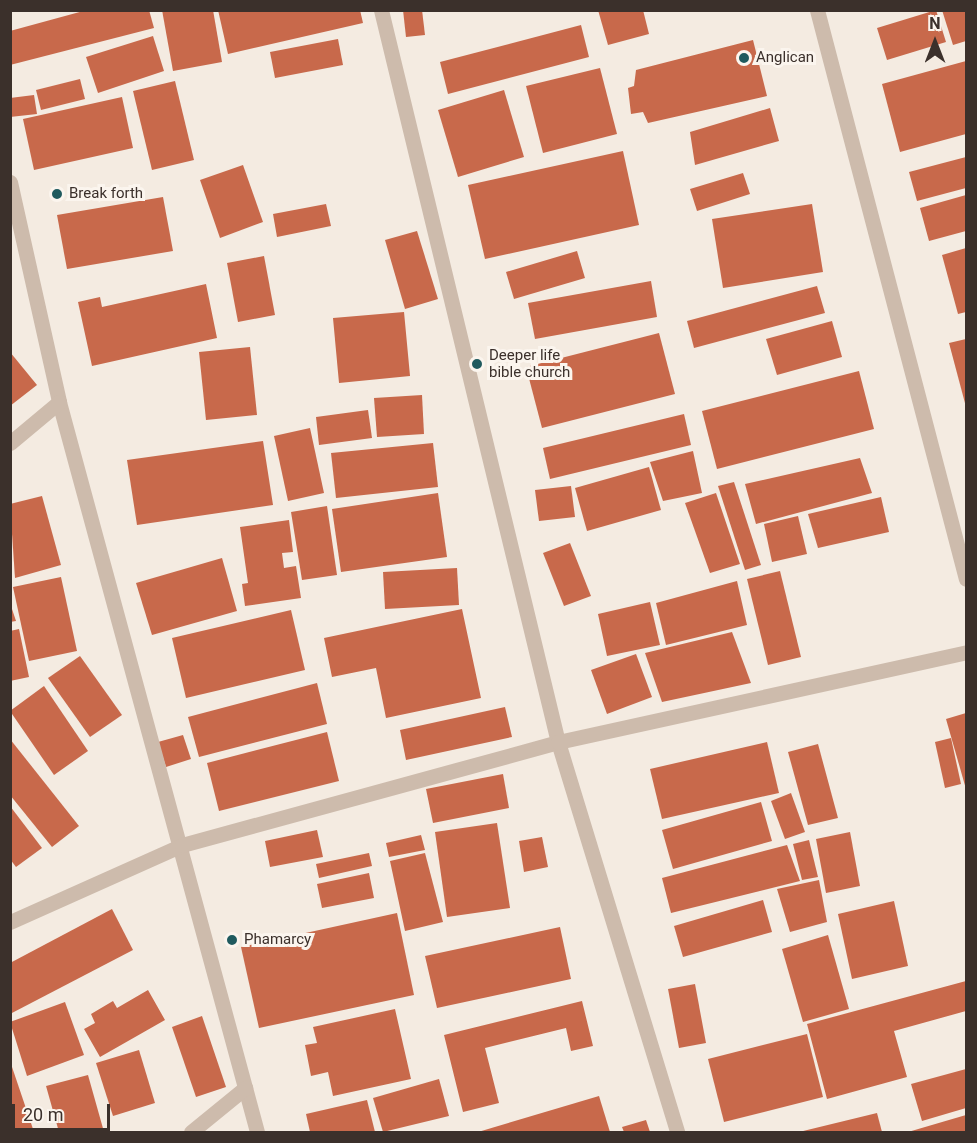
<!DOCTYPE html>
<html>
<head>
<meta charset="utf-8">
<style>
  body { margin:0 }
  #map { position:relative; width:977px; height:1143px; overflow:hidden; background:#f4ebe1; font-family:Roboto,sans-serif }
  div>[style] { position:absolute }
  [style*='--x'] { left:calc(var(--x)*1px); top:calc(var(--y)*1px); width:calc(var(--w)*1px); rotate:calc(var(--a)*1deg) }
  .building>* { inset:0; background:#c8694b }
  .minor>* { height:15px; margin:-7.5px; padding:0 7.5px; transform-origin:7.5px; border-radius:7.5px; background:#cdbbac }
  .dots>* { width:16px; height:16px; translate:-50% -50%; box-sizing:border-box; border:3px solid #fbf5ee; border-radius:50% }
  span { translate:-50% -50%; white-space:nowrap; text-align:center; line-height:1.15; -webkit-text-stroke:6px #fbf5ee; paint-order:stroke }
  .poi-label { font-size:15px; color:#3b302b }
  .left { translate:0 -50%; text-align:left }
  .frame { position:absolute; inset:0; border:12px solid #3b302b; pointer-events:none }
  .north { position:absolute; left:905px; top:12px; width:60px; height:60px; -webkit-text-stroke:4px #fbf5ee; paint-order:stroke; rotate:0deg; font-size:16px; font-weight:700; line-height:24px; text-align:center; color:#3b302b }
  .north::after { content:''; display:block; margin:auto; width:21px; height:27px; background:#3b302b; clip-path:polygon(50% 0,100% 100%,50% 72%,0 100%) }
  .scale { position:absolute; left:12px; top:1104px; width:98px; height:27px; box-sizing:border-box; border:3px solid #3b302b; border-top:0; padding-left:8px; font-size:18px; line-height:21px; white-space:nowrap; color:#3b302b; -webkit-text-stroke:4px #fbf5ee; paint-order:stroke }
</style>
</head>
<body>
<div id="map">
  <div class="building">
    <i style="clip-path:polygon(87px 10px,149px 10px,154px 28px,10px 65px,10px 31px)"></i>
    <i style="clip-path:polygon(162px 10px,213px 10px,222px 62px,173px 71px)"></i>
    <i style="clip-path:polygon(218px 10px,360px 10px,363px 23px,228px 54px)"></i>
    <i style="clip-path:polygon(403px 10px,422px 10px,425px 35px,406px 37px)"></i>
    <i style="clip-path:polygon(598px 10px,643px 10px,649px 34px,608px 45px)"></i>
    <i style="clip-path:polygon(936px 10px,946px 42px,887px 60px,877px 28px)"></i>
    <i style="clip-path:polygon(942px 10px,966px 10px,966px 41px,953px 45px)"></i>
    <i style="clip-path:polygon(581px 25px,589px 57px,448px 94px,440px 62px)"></i>
    <i style="clip-path:polygon(153px 36px,164px 71px,98px 93px,86px 57px)"></i>
    <i style="clip-path:polygon(338px 39px,343px 65px,275px 78px,270px 52px)"></i>
    <i style="clip-path:polygon(753px 40px,767px 96px,648px 123px,643px 112px,631px 114px,628px 88px,634px 86px,636px 70px)"></i>
    <i style="clip-path:polygon(966px 61px,966px 134px,900px 152px,882px 84px)"></i>
    <i style="clip-path:polygon(600px 68px,617px 134px,543px 153px,526px 86px)"></i>
    <i style="clip-path:polygon(80px 79px,85px 99px,41px 110px,36px 90px)"></i>
    <i style="clip-path:polygon(175px 81px,194px 160px,152px 170px,133px 91px)"></i>
    <i style="clip-path:polygon(504px 90px,524px 157px,458px 177px,438px 110px)"></i>
    <i style="clip-path:polygon(34px 95px,37px 114px,10px 117px,10px 98px)"></i>
    <i style="clip-path:polygon(122px 97px,133px 148px,34px 170px,23px 119px)"></i>
    <i style="clip-path:polygon(770px 108px,779px 141px,695px 165px,690px 132px)"></i>
    <i style="clip-path:polygon(623px 151px,639px 225px,485px 259px,468px 185px)"></i>
    <i style="clip-path:polygon(966px 157px,966px 188px,917px 201px,909px 172px)"></i>
    <i style="clip-path:polygon(243px 165px,263px 222px,220px 238px,200px 180px)"></i>
    <i style="clip-path:polygon(743px 173px,750px 194px,697px 211px,690px 189px)"></i>
    <i style="clip-path:polygon(966px 195px,966px 231px,929px 241px,920px 208px)"></i>
    <i style="clip-path:polygon(163px 197px,173px 251px,67px 269px,57px 215px)"></i>
    <i style="clip-path:polygon(326px 204px,331px 226px,277px 237px,273px 214px)"></i>
    <i style="clip-path:polygon(812px 204px,823px 272px,723px 288px,712px 219px)"></i>
    <i style="clip-path:polygon(417px 231px,438px 299px,405px 309px,385px 240px)"></i>
    <i style="clip-path:polygon(966px 248px,966px 312px,958px 314px,942px 255px)"></i>
    <i style="clip-path:polygon(577px 251px,585px 278px,514px 299px,506px 272px)"></i>
    <i style="clip-path:polygon(264px 256px,275px 315px,238px 322px,227px 263px)"></i>
    <i style="clip-path:polygon(651px 281px,657px 317px,535px 339px,528px 303px)"></i>
    <i style="clip-path:polygon(206px 284px,217px 338px,92px 366px,78px 302px,100px 297px,102px 307px)"></i>
    <i style="clip-path:polygon(817px 286px,825px 313px,694px 348px,687px 321px)"></i>
    <i style="clip-path:polygon(404px 312px,410px 376px,339px 383px,333px 318px)"></i>
    <i style="clip-path:polygon(832px 321px,842px 357px,777px 375px,766px 339px)"></i>
    <i style="clip-path:polygon(659px 333px,675px 394px,542px 428px,526px 367px)"></i>
    <i style="clip-path:polygon(966px 339px,966px 407px,949px 343px)"></i>
    <i style="clip-path:polygon(250px 347px,257px 415px,206px 420px,199px 352px)"></i>
    <i style="clip-path:polygon(10px 352px,37px 385px,10px 406px)"></i>
    <i style="clip-path:polygon(859px 371px,874px 429px,717px 469px,702px 411px)"></i>
    <i style="clip-path:polygon(422px 395px,424px 434px,377px 437px,374px 398px)"></i>
    <i style="clip-path:polygon(368px 410px,372px 438px,319px 445px,316px 417px)"></i>
    <i style="clip-path:polygon(684px 414px,691px 445px,550px 479px,543px 448px)"></i>
    <i style="clip-path:polygon(310px 428px,324px 493px,288px 501px,274px 436px)"></i>
    <i style="clip-path:polygon(263px 441px,273px 505px,137px 525px,127px 460px)"></i>
    <i style="clip-path:polygon(433px 443px,438px 487px,336px 498px,331px 453px)"></i>
    <i style="clip-path:polygon(693px 451px,702px 493px,663px 501px,650px 462px)"></i>
    <i style="clip-path:polygon(860px 458px,872px 493px,756px 524px,745px 484px)"></i>
    <i style="clip-path:polygon(649px 467px,661px 510px,587px 531px,575px 488px)"></i>
    <i style="clip-path:polygon(734px 482px,761px 565px,745px 570px,718px 486px)"></i>
    <i style="clip-path:polygon(571px 486px,575px 517px,539px 521px,535px 490px)"></i>
    <i style="clip-path:polygon(438px 493px,447px 557px,341px 572px,332px 509px)"></i>
    <i style="clip-path:polygon(716px 493px,740px 564px,710px 573px,685px 503px)"></i>
    <i style="clip-path:polygon(42px 496px,61px 565px,15px 578px,10px 504px)"></i>
    <i style="clip-path:polygon(881px 497px,889px 532px,818px 548px,808px 514px)"></i>
    <i style="clip-path:polygon(327px 506px,337px 575px,302px 580px,291px 512px)"></i>
    <i style="clip-path:polygon(798px 516px,807px 554px,772px 562px,764px 524px)"></i>
    <i style="clip-path:polygon(289px 520px,293px 552px,282px 553px,284px 568px,296px 566px,301px 598px,245px 606px,242px 584px,248px 583px,240px 527px)"></i>
    <i style="clip-path:polygon(570px 543px,591px 596px,564px 606px,543px 553px)"></i>
    <i style="clip-path:polygon(222px 558px,237px 611px,152px 635px,136px 583px)"></i>
    <i style="clip-path:polygon(457px 568px,459px 605px,385px 609px,383px 572px)"></i>
    <i style="clip-path:polygon(780px 571px,801px 657px,768px 665px,747px 579px)"></i>
    <i style="clip-path:polygon(61px 577px,77px 651px,29px 661px,13px 587px)"></i>
    <i style="clip-path:polygon(737px 581px,747px 625px,666px 645px,656px 603px)"></i>
    <i style="clip-path:polygon(650px 602px,660px 645px,607px 656px,598px 614px)"></i>
    <i style="clip-path:polygon(10px 603px,16px 621px,10px 622px)"></i>
    <i style="clip-path:polygon(462px 609px,481px 698px,386px 718px,376px 668px,332px 677px,324px 638px)"></i>
    <i style="clip-path:polygon(291px 610px,305px 670px,186px 698px,172px 638px)"></i>
    <i style="clip-path:polygon(19px 629px,29px 677px,10px 681px,10px 631px)"></i>
    <i style="clip-path:polygon(732px 632px,751px 683px,662px 702px,645px 653px)"></i>
    <i style="clip-path:polygon(636px 654px,652px 697px,607px 714px,591px 670px)"></i>
    <i style="clip-path:polygon(80px 656px,122px 715px,90px 737px,48px 678px)"></i>
    <i style="clip-path:polygon(317px 683px,327px 724px,199px 757px,188px 717px)"></i>
    <i style="clip-path:polygon(44px 686px,88px 751px,54px 775px,10px 711px)"></i>
    <i style="clip-path:polygon(505px 707px,512px 737px,406px 760px,400px 730px)"></i>
    <i style="clip-path:polygon(966px 713px,966px 789px,946px 719px)"></i>
    <i style="clip-path:polygon(327px 732px,339px 781px,219px 811px,207px 763px)"></i>
    <i style="clip-path:polygon(183px 735px,191px 759px,166px 767px,158px 742px)"></i>
    <i style="clip-path:polygon(951px 738px,961px 784px,945px 788px,935px 742px)"></i>
    <i style="clip-path:polygon(10px 739px,79px 826px,52px 847px,10px 795px)"></i>
    <i style="clip-path:polygon(767px 742px,779px 793px,662px 819px,650px 769px)"></i>
    <i style="clip-path:polygon(818px 744px,838px 818px,808px 825px,788px 752px)"></i>
    <i style="clip-path:polygon(503px 774px,509px 808px,433px 823px,426px 789px)"></i>
    <i style="clip-path:polygon(791px 793px,805px 832px,785px 839px,771px 801px)"></i>
    <i style="clip-path:polygon(761px 802px,772px 841px,673px 869px,662px 830px)"></i>
    <i style="clip-path:polygon(10px 806px,42px 848px,16px 867px,10px 859px)"></i>
    <i style="clip-path:polygon(497px 823px,510px 908px,447px 917px,435px 832px)"></i>
    <i style="clip-path:polygon(317px 830px,323px 857px,270px 867px,265px 841px)"></i>
    <i style="clip-path:polygon(850px 832px,860px 886px,826px 893px,816px 839px)"></i>
    <i style="clip-path:polygon(421px 835px,425px 850px,389px 857px,386px 843px)"></i>
    <i style="clip-path:polygon(542px 837px,548px 867px,524px 872px,519px 841px)"></i>
    <i style="clip-path:polygon(809px 840px,818px 877px,802px 880px,793px 844px)"></i>
    <i style="clip-path:polygon(787px 845px,800px 881px,671px 913px,662px 878px)"></i>
    <i style="clip-path:polygon(369px 853px,372px 866px,319px 878px,316px 864px)"></i>
    <i style="clip-path:polygon(425px 853px,443px 922px,405px 931px,390px 861px)"></i>
    <i style="clip-path:polygon(369px 873px,374px 898px,322px 908px,317px 884px)"></i>
    <i style="clip-path:polygon(819px 880px,827px 922px,790px 932px,777px 889px)"></i>
    <i style="clip-path:polygon(763px 900px,772px 932px,683px 957px,674px 926px)"></i>
    <i style="clip-path:polygon(894px 901px,908px 966px,852px 979px,838px 914px)"></i>
    <i style="clip-path:polygon(112px 909px,133px 950px,10px 1014px,10px 963px)"></i>
    <i style="clip-path:polygon(397px 913px,414px 995px,259px 1028px,241px 947px)"></i>
    <i style="clip-path:polygon(560px 927px,571px 979px,437px 1008px,425px 956px)"></i>
    <i style="clip-path:polygon(828px 935px,849px 1009px,803px 1022px,782px 949px)"></i>
    <i style="clip-path:polygon(966px 981px,966px 1011px,894px 1031px,907px 1077px,827px 1099px,807px 1024px)"></i>
    <i style="clip-path:polygon(695px 984px,706px 1043px,679px 1048px,668px 989px)"></i>
    <i style="clip-path:polygon(148px 990px,165px 1020px,100px 1057px,84px 1029px,95px 1023px,91px 1014px,113px 1001px,117px 1008px)"></i>
    <i style="clip-path:polygon(582px 1001px,593px 1046px,571px 1051px,566px 1028px,485px 1048px,499px 1103px,463px 1112px,444px 1035px)"></i>
    <i style="clip-path:polygon(65px 1002px,84px 1055px,27px 1076px,10px 1022px)"></i>
    <i style="clip-path:polygon(395px 1009px,411px 1079px,333px 1096px,328px 1072px,311px 1076px,305px 1045px,317px 1043px,313px 1027px)"></i>
    <i style="clip-path:polygon(202px 1016px,226px 1087px,196px 1097px,172px 1027px)"></i>
    <i style="clip-path:polygon(807px 1034px,823px 1097px,724px 1122px,708px 1059px)"></i>
    <i style="clip-path:polygon(139px 1050px,155px 1103px,113px 1116px,96px 1063px)"></i>
    <i style="clip-path:polygon(11px 1064px,34px 1132px,10px 1132px)"></i>
    <i style="clip-path:polygon(966px 1069px,966px 1108px,922px 1121px,911px 1084px)"></i>
    <i style="clip-path:polygon(88px 1075px,104px 1132px,59px 1132px,46px 1086px)"></i>
    <i style="clip-path:polygon(439px 1079px,449px 1116px,383px 1132px,373px 1098px)"></i>
    <i style="clip-path:polygon(599px 1096px,610px 1132px,478px 1132px)"></i>
    <i style="clip-path:polygon(367px 1100px,375px 1132px,310px 1132px,306px 1114px)"></i>
    <i style="clip-path:polygon(877px 1113px,882px 1132px,799px 1132px)"></i>
    <i style="clip-path:polygon(966px 1115px,966px 1132px,908px 1132px)"></i>
    <i style="clip-path:polygon(646px 1120px,650px 1132px,624px 1132px,622px 1127px)"></i>
  </div>
  <div class="minor">
    <i style="--x:381;--y:10;--w:753;--a:76.41"></i>
    <i style="--x:558;--y:742;--w:408;--a:73"></i>
    <i style="--x:817;--y:10;--w:588;--a:75.33"></i>
    <i style="--x:10;--y:182;--w:225;--a:77.4"></i>
    <i style="--x:59;--y:402;--w:756;--a:74.82"></i>
    <i style="--x:10;--y:443;--w:64;--a:-39.9"></i>
    <i style="--x:10;--y:922;--w:188;--a:-24.1"></i>
    <i style="--x:182;--y:845;--w:390;--a:-15.3"></i>
    <i style="--x:558;--y:742;--w:418;--a:-12.4"></i>
    <i style="--x:191;--y:1132;--w:70;--a:-39.2"></i>
  </div>
  <div class="dots">
    <i style="left:744px;top:58px;background:#1f5a5e"></i>
    <i style="left:57px;top:194px;background:#1f5a5e"></i>
    <i style="left:477px;top:364px;background:#1f5a5e"></i>
    <i style="left:232px;top:940px;background:#1f5a5e"></i>
  </div>
  <div class="poi-label">
    <span class="left" style="left:756px;top:58px">Anglican</span>
    <span class="left" style="left:69px;top:194px">Break forth</span>
    <span class="left" style="left:489px;top:364px">Deeper life<br>bible church</span>
    <span class="left" style="left:244px;top:940px">Phamarcy</span>
  </div>
  <div class="frame"></div>
  <div class="north">N</div>
  <div class="scale">20 m</div>
</div>
</body>
</html>
